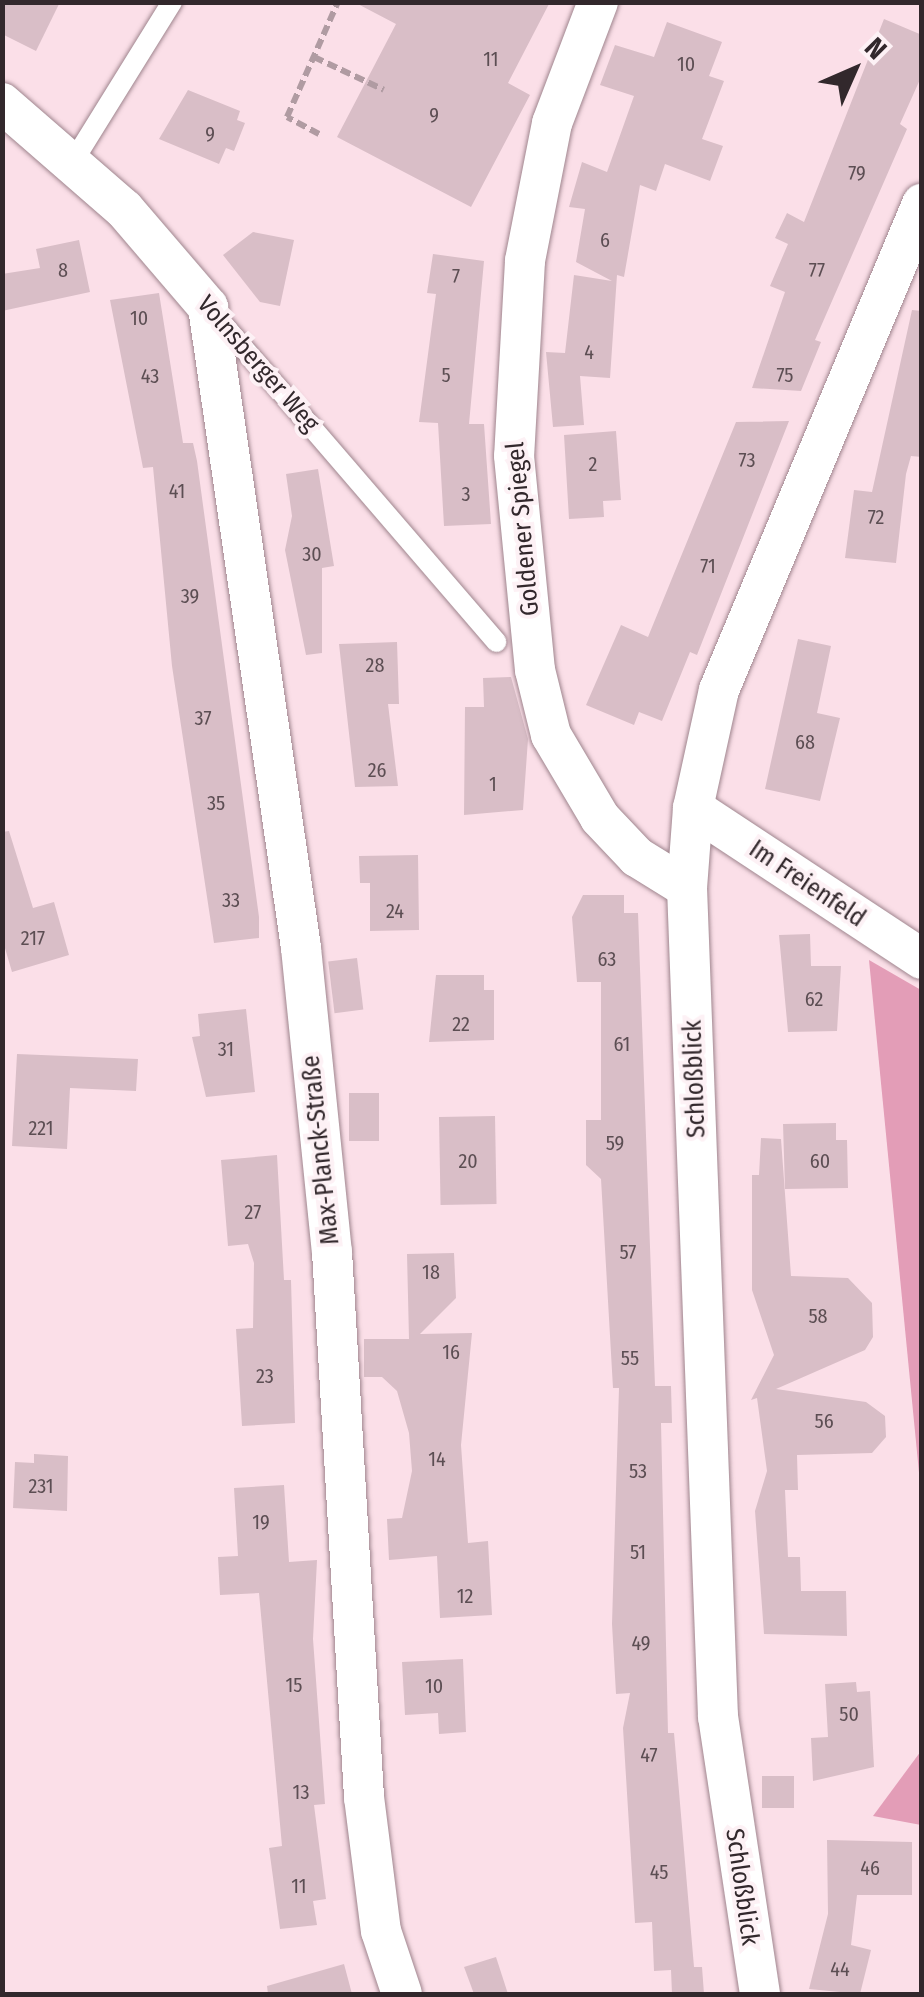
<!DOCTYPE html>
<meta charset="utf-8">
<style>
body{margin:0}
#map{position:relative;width:924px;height:1997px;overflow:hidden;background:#fbdfe8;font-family:"Fira Sans Condensed",sans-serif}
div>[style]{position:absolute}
.green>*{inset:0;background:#e39db7}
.building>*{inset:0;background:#d9bec7;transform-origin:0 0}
.path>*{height:6px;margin-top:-3px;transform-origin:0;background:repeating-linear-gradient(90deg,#b09ba2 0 10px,transparent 0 15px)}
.roads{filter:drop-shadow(0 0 2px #9f858e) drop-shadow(0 0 2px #9f858e)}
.lane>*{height:20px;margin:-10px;padding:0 10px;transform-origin:10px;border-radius:10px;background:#fff}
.street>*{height:40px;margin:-20px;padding:0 20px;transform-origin:20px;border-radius:20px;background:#fff}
span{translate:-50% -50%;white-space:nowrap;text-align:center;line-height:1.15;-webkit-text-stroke:8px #fdf1f5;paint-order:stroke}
.number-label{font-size:20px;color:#5c4e53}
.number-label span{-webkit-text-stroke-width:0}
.street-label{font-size:25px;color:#32282c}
.frame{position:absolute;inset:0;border:5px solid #32282c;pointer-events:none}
.north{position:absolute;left:804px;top:20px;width:100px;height:100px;-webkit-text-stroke:8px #fdf1f5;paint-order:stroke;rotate:45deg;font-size:28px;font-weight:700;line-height:40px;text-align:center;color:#32282c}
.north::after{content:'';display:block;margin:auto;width:35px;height:45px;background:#32282c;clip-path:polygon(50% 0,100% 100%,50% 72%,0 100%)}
</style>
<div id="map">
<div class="green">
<i style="clip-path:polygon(869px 960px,921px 990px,921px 1493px)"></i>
<i style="clip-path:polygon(921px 1751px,921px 1825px,873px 1816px)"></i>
</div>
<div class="building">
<i style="clip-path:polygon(2px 2px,60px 2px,36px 51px,2px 34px)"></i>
<i style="clip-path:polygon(354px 2px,550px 2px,508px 83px,530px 95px,471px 207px,337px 137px,396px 24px)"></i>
<i style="clip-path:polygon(884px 19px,922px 35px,922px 75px,900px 124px,907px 129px,815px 340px,821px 342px,801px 391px,752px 388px,785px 292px,770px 286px,788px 244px,775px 238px,787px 213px,804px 222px)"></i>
<i style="clip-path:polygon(667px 22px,722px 42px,709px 76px,724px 81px,702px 139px,723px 146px,710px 181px,665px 164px,656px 191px,640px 185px,624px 277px,617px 275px,610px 378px,580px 376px,584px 425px,553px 427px,546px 352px,565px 353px,574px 275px,612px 281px,576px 262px,585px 209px,569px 207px,582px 162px,607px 172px,634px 96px,600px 85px,615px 45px,654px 57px)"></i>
<i style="clip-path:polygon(188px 90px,240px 111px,237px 120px,245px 123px,234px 151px,226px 148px,219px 164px,159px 139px)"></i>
<i style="clip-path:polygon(253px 232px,294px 240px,280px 306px,260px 302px,223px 255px)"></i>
<i style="clip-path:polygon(79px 240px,90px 292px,2px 311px,2px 274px,40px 268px,36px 249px)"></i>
<i style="clip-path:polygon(433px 254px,484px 261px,469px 424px,484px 424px,491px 524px,444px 526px,438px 423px,419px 422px,436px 294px,427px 293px)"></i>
<i style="clip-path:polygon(159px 293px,183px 443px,193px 443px,197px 461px,259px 917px,259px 938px,214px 943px,172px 666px,153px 467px,143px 468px,110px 300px)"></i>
<i style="clip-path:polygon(912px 310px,922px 311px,922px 457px,911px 456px,906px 474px,896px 563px,845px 558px,854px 490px,872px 492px)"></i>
<i style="clip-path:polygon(789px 421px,697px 655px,690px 652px,662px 721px,639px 712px,634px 725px,586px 705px,621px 625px,648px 637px,736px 422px)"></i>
<i style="clip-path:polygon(616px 431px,621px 500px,603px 501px,604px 517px,569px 519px,564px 435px)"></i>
<i style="clip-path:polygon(318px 469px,334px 566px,322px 568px,322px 653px,306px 655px,285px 550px,292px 516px,286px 474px)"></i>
<i style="clip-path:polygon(798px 639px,831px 646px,817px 713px,840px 718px,820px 801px,765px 789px)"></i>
<i style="clip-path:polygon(397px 642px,399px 704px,388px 704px,398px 786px,355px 787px,339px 644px)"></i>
<i style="clip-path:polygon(511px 677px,528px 739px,523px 810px,464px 815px,465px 707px,484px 707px,483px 678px)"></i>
<i style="clip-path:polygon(9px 831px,33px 908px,54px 902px,69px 955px,12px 972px,2px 938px,2px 832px)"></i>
<i style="clip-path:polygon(418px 855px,419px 930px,370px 931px,370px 883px,360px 883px,359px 856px)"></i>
<i style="clip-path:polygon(583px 895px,624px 895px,624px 913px,638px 913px,655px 1386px,671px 1386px,672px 1423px,661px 1423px,668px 1733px,674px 1733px,694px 1967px,702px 1967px,704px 1994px,672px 1994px,671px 1970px,654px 1971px,652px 1922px,635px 1923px,623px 1728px,630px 1693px,616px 1694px,612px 1624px,619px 1388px,613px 1388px,601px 1179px,586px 1165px,586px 1120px,601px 1120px,601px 982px,577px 982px,572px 917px)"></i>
<i style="clip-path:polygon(810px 934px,811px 966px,841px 966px,837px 1031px,788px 1032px,779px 935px)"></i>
<i style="left:357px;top:958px;width:52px;height:29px;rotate:83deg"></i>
<i style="clip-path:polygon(436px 975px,484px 975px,484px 990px,494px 990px,494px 1040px,429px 1042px)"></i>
<i style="clip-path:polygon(246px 1009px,255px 1092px,206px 1097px,192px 1037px,200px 1036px,198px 1014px)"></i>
<i style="clip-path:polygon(17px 1054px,138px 1059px,136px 1091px,70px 1088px,67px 1149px,12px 1146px)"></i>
<i style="left:349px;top:1093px;width:30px;height:48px"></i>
<i style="left:495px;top:1116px;width:88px;height:56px;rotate:89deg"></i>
<i style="clip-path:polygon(836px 1123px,836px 1140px,847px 1140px,848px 1188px,785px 1189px,783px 1124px)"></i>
<i style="clip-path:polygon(761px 1138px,781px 1139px,791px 1276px,848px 1278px,872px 1303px,873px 1337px,865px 1350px,776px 1389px,866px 1402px,885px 1416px,886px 1437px,872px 1453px,797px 1455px,798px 1490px,785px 1490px,788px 1557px,800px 1557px,801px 1591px,846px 1591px,847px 1636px,764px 1634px,755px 1511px,767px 1471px,757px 1398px,751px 1400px,774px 1355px,752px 1290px,752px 1175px,759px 1175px)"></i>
<i style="clip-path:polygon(277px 1155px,284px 1280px,291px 1280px,295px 1423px,242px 1426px,236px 1329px,253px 1328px,254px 1263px,248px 1244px,228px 1246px,221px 1160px)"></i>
<i style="clip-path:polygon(454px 1253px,456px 1298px,420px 1334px,472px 1333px,461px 1445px,468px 1543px,488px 1541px,492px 1615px,440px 1618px,437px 1556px,389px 1560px,387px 1519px,402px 1518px,412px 1471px,409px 1433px,397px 1391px,382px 1377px,364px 1377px,364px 1339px,409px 1339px,407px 1254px)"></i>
<i style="clip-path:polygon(34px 1454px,68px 1456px,67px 1511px,13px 1508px,15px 1462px,34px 1463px)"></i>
<i style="clip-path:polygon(284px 1485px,289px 1562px,317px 1560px,313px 1639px,325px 1804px,314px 1805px,326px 1899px,313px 1901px,317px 1925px,280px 1929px,269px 1848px,282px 1846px,259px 1593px,220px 1595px,218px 1557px,238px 1556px,234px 1488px)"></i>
<i style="clip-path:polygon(463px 1659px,466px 1732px,439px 1734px,438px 1713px,405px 1715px,402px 1662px)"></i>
<i style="clip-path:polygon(856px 1682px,857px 1692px,870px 1691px,874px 1767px,813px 1781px,811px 1738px,828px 1737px,825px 1684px)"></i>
<i style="left:762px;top:1776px;width:32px;height:32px"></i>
<i style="clip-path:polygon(827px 1840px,912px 1842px,912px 1895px,857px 1895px,851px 1945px,871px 1950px,860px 1994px,809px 1989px,828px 1914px)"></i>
<i style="clip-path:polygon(496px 1957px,508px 1994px,474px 1994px,464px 1967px)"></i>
<i style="clip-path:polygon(344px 1964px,352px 1994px,268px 1994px,267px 1986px)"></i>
</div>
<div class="path">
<i style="left:314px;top:57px;width:77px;rotate:25.2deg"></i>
<i style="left:319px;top:134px;width:36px;rotate:-152deg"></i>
<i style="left:287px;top:117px;width:126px;rotate:-66.1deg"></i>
</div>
<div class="roads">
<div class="lane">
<i style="left:74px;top:160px;width:186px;rotate:-58.2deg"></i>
<i style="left:216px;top:316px;width:430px;rotate:49.3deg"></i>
</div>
<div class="street">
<i style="left:598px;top:2px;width:129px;rotate:110.8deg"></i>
<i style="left:552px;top:123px;width:141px;rotate:101.1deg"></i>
<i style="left:525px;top:261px;width:195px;rotate:93.2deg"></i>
<i style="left:514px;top:456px;width:215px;rotate:84.4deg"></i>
<i style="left:535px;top:670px;width:67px;rotate:76.2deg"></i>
<i style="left:551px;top:735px;width:96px;rotate:59.4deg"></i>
<i style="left:600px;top:818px;width:54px;rotate:46.5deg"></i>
<i style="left:637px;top:857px;width:59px;rotate:31.8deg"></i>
<i style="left:2px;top:103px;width:162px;rotate:41deg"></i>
<i style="left:124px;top:209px;width:129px;rotate:49.4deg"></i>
<i style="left:208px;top:307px;width:648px;rotate:81.74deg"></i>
<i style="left:301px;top:948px;width:306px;rotate:84.2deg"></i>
<i style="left:332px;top:1252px;width:546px;rotate:86.64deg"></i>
<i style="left:364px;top:1797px;width:135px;rotate:82.8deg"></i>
<i style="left:381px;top:1931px;width:66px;rotate:71.6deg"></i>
<i style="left:693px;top:808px;width:274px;rotate:33.4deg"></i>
<i style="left:760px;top:1994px;width:280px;rotate:-98.6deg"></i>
<i style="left:718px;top:1717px;width:830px;rotate:-92.14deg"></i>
<i style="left:687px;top:888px;width:80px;rotate:-85.7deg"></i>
<i style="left:693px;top:808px;width:121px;rotate:-77.6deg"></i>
<i style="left:719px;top:690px;width:527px;rotate:-67.33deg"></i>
</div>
</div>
<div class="number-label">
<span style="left:491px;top:59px">11</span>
<span style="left:686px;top:64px">10</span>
<span style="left:434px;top:115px">9</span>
<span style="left:210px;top:134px">9</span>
<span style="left:857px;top:173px">79</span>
<span style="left:605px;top:240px">6</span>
<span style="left:63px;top:270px">8</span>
<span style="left:817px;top:270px">77</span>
<span style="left:456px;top:276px">7</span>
<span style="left:139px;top:318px">10</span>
<span style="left:589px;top:352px">4</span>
<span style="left:446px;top:375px">5</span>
<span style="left:785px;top:375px">75</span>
<span style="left:150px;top:376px">43</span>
<span style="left:747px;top:460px">73</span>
<span style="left:593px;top:464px">2</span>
<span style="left:177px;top:491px">41</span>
<span style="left:466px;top:494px">3</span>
<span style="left:876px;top:517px">72</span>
<span style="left:312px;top:554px">30</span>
<span style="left:708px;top:566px">71</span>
<span style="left:190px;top:596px">39</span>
<span style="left:375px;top:665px">28</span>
<span style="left:203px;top:718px">37</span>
<span style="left:805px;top:742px">68</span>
<span style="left:377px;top:770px">26</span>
<span style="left:493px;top:784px">1</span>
<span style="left:216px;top:803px">35</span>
<span style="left:231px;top:900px">33</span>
<span style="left:395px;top:911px">24</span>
<span style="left:33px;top:938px">217</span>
<span style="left:607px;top:959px">63</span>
<span style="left:814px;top:999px">62</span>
<span style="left:461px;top:1024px">22</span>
<span style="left:622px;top:1044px">61</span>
<span style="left:226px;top:1049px">31</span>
<span style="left:41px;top:1128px">221</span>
<span style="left:615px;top:1143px">59</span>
<span style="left:468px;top:1161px">20</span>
<span style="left:820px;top:1161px">60</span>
<span style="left:253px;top:1212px">27</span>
<span style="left:628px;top:1252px">57</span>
<span style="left:431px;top:1272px">18</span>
<span style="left:818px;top:1316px">58</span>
<span style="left:451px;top:1352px">16</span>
<span style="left:630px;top:1358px">55</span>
<span style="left:265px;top:1376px">23</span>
<span style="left:824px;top:1421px">56</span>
<span style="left:437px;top:1459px">14</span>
<span style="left:638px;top:1471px">53</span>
<span style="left:41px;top:1486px">231</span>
<span style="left:261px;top:1522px">19</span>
<span style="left:638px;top:1552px">51</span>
<span style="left:465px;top:1596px">12</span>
<span style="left:641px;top:1643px">49</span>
<span style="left:294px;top:1685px">15</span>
<span style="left:434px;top:1686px">10</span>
<span style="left:849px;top:1714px">50</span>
<span style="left:649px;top:1755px">47</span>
<span style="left:301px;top:1792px">13</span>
<span style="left:870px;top:1868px">46</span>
<span style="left:659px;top:1872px">45</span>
<span style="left:299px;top:1886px">11</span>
<span style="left:840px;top:1969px">44</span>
</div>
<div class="street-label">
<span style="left:258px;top:364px;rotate:49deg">Volnsberger Weg</span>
<span style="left:523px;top:529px;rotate:-95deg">Goldener Spiegel</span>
<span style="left:807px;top:884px;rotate:34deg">Im Freienfeld</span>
<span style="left:695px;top:1079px;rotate:-92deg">Schloßblick</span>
<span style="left:321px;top:1150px;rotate:-96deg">Max-Planck-Straße</span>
<span style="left:742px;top:1887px;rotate:82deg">Schloßblick</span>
</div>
<div class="frame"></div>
<div class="north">N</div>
</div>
